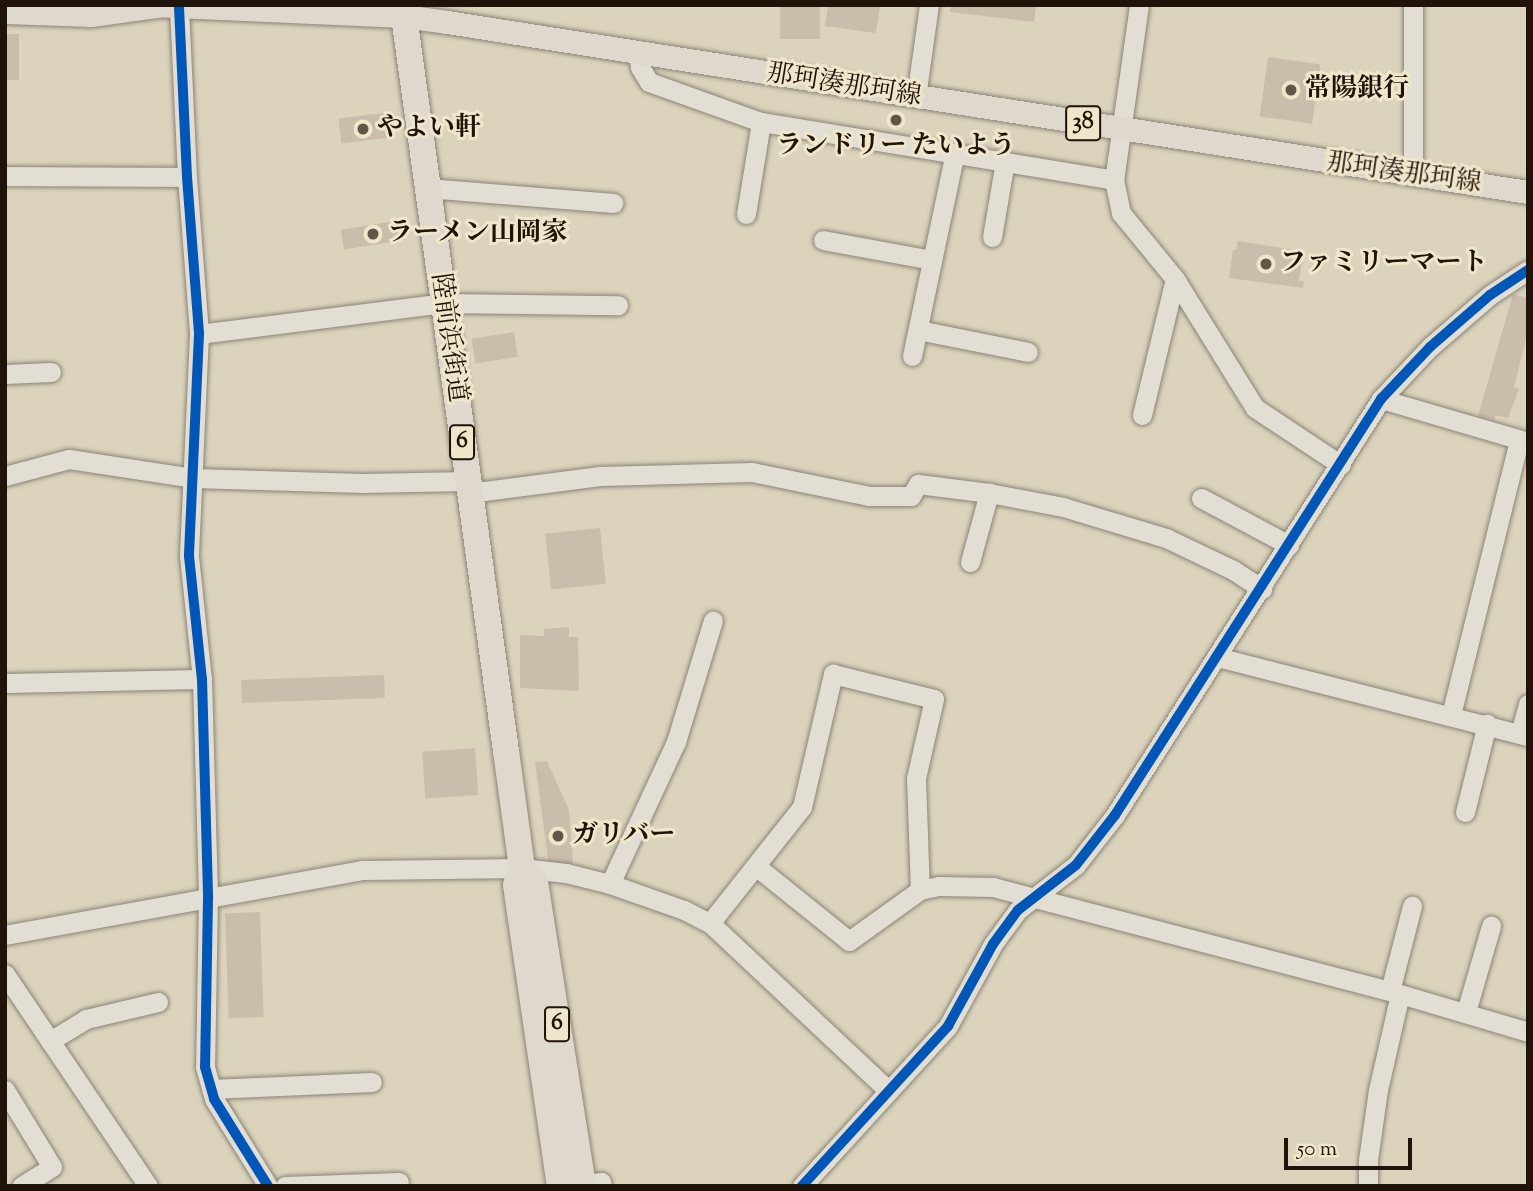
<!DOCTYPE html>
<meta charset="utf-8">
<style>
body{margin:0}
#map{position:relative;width:1533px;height:1191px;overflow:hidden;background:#dbd3bc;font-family:"Sorts Mill Goudy","Noto Serif JP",serif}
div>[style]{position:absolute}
.building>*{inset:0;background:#cbbdac;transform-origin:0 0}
.roads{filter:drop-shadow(0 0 2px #8a8476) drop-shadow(0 0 2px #8a8476)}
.minor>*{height:19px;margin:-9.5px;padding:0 9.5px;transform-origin:9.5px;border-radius:9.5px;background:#e3ded3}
.major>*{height:23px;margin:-11.5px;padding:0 11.5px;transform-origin:11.5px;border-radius:11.5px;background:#ded9cc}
.highway>*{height:26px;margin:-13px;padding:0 13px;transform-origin:13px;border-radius:13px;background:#ded9cc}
.cycleway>*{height:10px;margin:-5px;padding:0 5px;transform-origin:5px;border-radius:5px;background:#0057b8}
.dots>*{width:19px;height:19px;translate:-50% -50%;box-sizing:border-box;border:4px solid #f0e6cb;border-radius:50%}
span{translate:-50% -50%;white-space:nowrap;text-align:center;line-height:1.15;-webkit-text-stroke:6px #f0e6cb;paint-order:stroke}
.shield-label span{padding:2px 5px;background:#f0e6cb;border:2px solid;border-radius:5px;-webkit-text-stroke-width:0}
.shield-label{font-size:24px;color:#20130a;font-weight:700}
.street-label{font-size:26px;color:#20130a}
.poi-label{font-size:26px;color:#20130a;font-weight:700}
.left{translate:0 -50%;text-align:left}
.frame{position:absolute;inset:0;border:7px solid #20130a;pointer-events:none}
.scale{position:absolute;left:1284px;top:1138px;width:128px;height:32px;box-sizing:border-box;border:4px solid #20130a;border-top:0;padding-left:9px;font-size:21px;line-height:24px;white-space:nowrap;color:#20130a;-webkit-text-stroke:5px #f0e6cb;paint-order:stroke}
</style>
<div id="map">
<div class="building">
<i style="left:780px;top:5px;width:40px;height:34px"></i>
<i style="clip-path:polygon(828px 5px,880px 5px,876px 33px,825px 26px)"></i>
<i style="clip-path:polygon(951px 5px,1036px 5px,1034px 22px,950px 12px)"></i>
<i style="left:5px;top:34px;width:14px;height:46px"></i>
<i style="left:1268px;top:57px;width:53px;height:60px;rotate:8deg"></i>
<i style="left:384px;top:113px;width:25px;height:46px;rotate:83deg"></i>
<i style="left:402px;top:220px;width:20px;height:62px;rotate:81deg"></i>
<i style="clip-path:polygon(1238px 241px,1303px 251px,1299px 281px,1304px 281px,1303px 288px,1229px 278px,1233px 250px,1236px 250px)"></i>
<i style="clip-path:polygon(1513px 294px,1528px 298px,1528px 331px,1514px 387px,1519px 389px,1508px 418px,1495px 415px,1495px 420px,1478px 416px)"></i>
<i style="left:514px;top:332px;width:25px;height:43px;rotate:81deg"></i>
<i style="left:600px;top:528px;width:56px;height:55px;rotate:84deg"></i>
<i style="clip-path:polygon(569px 627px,569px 637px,578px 637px,579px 691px,520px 688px,520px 635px,544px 636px,544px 629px)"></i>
<i style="left:384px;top:675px;width:23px;height:143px;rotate:88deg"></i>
<i style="left:475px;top:748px;width:47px;height:53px;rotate:86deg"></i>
<i style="clip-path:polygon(547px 761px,569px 810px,573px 863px,549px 867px,535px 762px)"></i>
<i style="left:260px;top:912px;width:105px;height:35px;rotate:88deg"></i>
</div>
<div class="roads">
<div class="minor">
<i style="left:1139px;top:5px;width:177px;rotate:98.1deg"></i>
<i style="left:1114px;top:180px;width:34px;rotate:78deg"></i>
<i style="left:1121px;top:213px;width:85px;rotate:50.7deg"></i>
<i style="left:1175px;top:279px;width:152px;rotate:58.2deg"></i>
<i style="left:1255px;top:408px;width:103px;rotate:33.5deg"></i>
<i style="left:1413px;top:5px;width:169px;rotate:90deg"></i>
<i style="left:179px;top:7px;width:170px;rotate:87.3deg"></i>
<i style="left:187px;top:177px;width:157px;rotate:85.6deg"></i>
<i style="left:199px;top:334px;width:222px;rotate:92.6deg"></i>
<i style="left:189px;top:556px;width:124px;rotate:84deg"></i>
<i style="left:202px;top:679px;width:220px;rotate:88.4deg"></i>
<i style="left:208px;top:899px;width:168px;rotate:91deg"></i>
<i style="left:205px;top:1067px;width:33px;rotate:74deg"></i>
<i style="left:214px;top:1099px;width:102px;rotate:58.2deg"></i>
<i style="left:638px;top:53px;width:14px;rotate:82deg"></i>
<i style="left:640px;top:67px;width:17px;rotate:59deg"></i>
<i style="left:649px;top:82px;width:119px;rotate:19.7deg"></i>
<i style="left:761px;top:122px;width:358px;rotate:9.3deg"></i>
<i style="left:916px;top:97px;width:93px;rotate:-82deg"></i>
<i style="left:5px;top:176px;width:182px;rotate:0.3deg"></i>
<i style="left:427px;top:188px;width:187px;rotate:4.6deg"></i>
<i style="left:746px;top:214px;width:93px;rotate:-80.7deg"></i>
<i style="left:992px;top:237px;width:77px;rotate:-80.3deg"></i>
<i style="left:823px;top:240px;width:111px;rotate:10.4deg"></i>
<i style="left:918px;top:330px;width:112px;rotate:11.3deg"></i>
<i style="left:199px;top:334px;width:246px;rotate:-7.2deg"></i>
<i style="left:443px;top:303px;width:175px;rotate:0.7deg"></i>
<i style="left:912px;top:356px;width:208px;rotate:-78.1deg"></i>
<i style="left:5px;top:374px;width:46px;rotate:-2.5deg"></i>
<i style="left:1381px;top:399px;width:153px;rotate:16.3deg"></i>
<i style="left:1142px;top:415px;width:140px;rotate:-76.4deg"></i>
<i style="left:5px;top:476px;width:66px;rotate:-14.9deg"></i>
<i style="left:69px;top:459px;width:125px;rotate:8.7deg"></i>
<i style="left:193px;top:478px;width:169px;rotate:1.7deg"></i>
<i style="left:362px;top:483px;width:106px;rotate:-1.1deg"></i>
<i style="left:469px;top:493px;width:132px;rotate:-7.4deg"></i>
<i style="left:600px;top:476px;width:152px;rotate:-1.5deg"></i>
<i style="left:752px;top:472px;width:119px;rotate:11.6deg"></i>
<i style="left:869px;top:496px;width:42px"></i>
<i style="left:911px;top:496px;width:14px;rotate:-60deg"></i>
<i style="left:918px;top:484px;width:72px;rotate:7.2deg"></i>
<i style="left:989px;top:493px;width:75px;rotate:10.7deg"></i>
<i style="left:1063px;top:507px;width:108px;rotate:16.8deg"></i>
<i style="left:1166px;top:538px;width:74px;rotate:25.5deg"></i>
<i style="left:1233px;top:570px;width:35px;rotate:33deg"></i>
<i style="left:1201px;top:498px;width:100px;rotate:28.1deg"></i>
<i style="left:970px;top:562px;width:72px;rotate:-74.6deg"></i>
<i style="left:1217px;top:657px;width:321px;rotate:14.3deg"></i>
<i style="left:5px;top:683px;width:197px;rotate:-1.2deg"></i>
<i style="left:1451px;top:715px;width:283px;rotate:-76.1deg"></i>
<i style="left:1520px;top:734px;width:31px;rotate:-75deg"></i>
<i style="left:1465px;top:812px;width:91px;rotate:-76deg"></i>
<i style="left:757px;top:867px;width:118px;rotate:38.8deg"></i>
<i style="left:849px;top:941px;width:87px;rotate:-35.7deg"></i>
<i style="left:920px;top:890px;width:19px;rotate:-12deg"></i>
<i style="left:939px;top:886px;width:54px;rotate:1.1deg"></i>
<i style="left:993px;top:887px;width:410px;rotate:14.7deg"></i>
<i style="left:1390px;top:991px;width:144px;rotate:16.5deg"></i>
<i style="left:610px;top:884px;width:157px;rotate:-65.1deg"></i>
<i style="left:676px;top:742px;width:127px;rotate:-73.1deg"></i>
<i style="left:710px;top:923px;width:148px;rotate:-51.6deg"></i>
<i style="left:802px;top:807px;width:137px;rotate:-76.9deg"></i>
<i style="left:833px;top:674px;width:104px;rotate:13.9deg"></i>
<i style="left:934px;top:699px;width:81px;rotate:102.8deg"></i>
<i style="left:916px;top:778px;width:112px;rotate:88deg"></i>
<i style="left:5px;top:935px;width:364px;rotate:-10.3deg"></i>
<i style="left:363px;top:870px;width:159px;rotate:-0.7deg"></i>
<i style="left:522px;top:868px;width:44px;rotate:6.5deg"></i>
<i style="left:566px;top:873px;width:45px;rotate:14deg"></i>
<i style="left:610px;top:884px;width:78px;rotate:19.4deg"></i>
<i style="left:684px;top:910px;width:29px;rotate:27deg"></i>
<i style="left:710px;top:923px;width:245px;rotate:43.2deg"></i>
<i style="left:5px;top:974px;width:256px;rotate:56deg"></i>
<i style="left:1390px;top:991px;width:88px;rotate:-75.5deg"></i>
<i style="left:1466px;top:1012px;width:90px;rotate:-73.8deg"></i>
<i style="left:50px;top:1041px;width:42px;rotate:-31.4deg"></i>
<i style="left:86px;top:1019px;width:74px;rotate:-13.3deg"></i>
<i style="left:211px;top:1089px;width:161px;rotate:-2.5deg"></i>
<i style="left:5px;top:1090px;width:90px;rotate:58.6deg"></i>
<i style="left:52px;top:1167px;width:36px;rotate:148deg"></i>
<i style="left:583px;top:1184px;width:18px;rotate:-6deg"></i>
<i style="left:601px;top:1182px;width:4px;rotate:76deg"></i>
<i style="left:285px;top:1186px;width:114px;rotate:-2deg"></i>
<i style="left:802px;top:1186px;width:217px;rotate:-47.6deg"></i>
<i style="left:948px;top:1026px;width:94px;rotate:-61.2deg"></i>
<i style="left:993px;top:944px;width:42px;rotate:-53.7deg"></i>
<i style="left:1018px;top:910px;width:73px;rotate:-37.8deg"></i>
<i style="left:1076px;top:865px;width:63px;rotate:-52deg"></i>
<i style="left:1115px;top:815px;width:494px;rotate:-57.4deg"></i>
<i style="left:1381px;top:399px;width:71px;rotate:-46.7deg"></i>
<i style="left:1430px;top:347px;width:79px;rotate:-40.9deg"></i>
<i style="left:1490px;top:295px;width:45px;rotate:-33.3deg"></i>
<i style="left:1368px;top:1186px;width:26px;rotate:-90deg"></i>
<i style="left:1368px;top:1160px;width:71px;rotate:-81.9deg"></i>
<i style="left:1378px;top:1090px;width:98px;rotate:-77.1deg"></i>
</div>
<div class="major">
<i style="left:153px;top:5px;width:251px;rotate:2.5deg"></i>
<i style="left:404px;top:16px;width:43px;rotate:7.9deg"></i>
<i style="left:447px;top:22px;width:1094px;rotate:8.94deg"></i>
<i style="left:5px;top:12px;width:86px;rotate:2deg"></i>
<i style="left:91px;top:15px;width:67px;rotate:-7.8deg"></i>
</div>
<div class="highway">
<i style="left:399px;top:5px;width:12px;rotate:66deg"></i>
<i style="left:404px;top:16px;width:742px;rotate:82.1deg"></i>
<i style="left:506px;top:751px;width:118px;rotate:82.2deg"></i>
<i style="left:522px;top:868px;width:18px;rotate:109deg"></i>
<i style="left:516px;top:885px;width:304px;rotate:81.7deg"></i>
<i style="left:522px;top:868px;width:19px;rotate:47deg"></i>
<i style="left:535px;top:882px;width:308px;rotate:81deg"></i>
</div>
</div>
<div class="cycleway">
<i style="left:179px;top:7px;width:170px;rotate:87.3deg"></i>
<i style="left:187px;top:177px;width:157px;rotate:85.6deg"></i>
<i style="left:199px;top:334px;width:222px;rotate:92.6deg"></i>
<i style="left:189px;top:556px;width:124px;rotate:84deg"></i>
<i style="left:202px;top:679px;width:220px;rotate:88.4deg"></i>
<i style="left:208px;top:899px;width:168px;rotate:91deg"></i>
<i style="left:205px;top:1067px;width:33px;rotate:74deg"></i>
<i style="left:214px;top:1099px;width:102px;rotate:58.2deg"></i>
<i style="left:802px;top:1186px;width:217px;rotate:-47.6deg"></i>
<i style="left:948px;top:1026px;width:94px;rotate:-61.2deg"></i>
<i style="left:993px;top:944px;width:42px;rotate:-53.7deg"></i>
<i style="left:1018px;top:910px;width:73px;rotate:-37.8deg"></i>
<i style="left:1076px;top:865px;width:63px;rotate:-52deg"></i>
<i style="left:1115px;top:815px;width:494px;rotate:-57.4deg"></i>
<i style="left:1381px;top:399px;width:71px;rotate:-46.7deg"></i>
<i style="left:1430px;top:347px;width:79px;rotate:-40.9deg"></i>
<i style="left:1490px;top:295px;width:45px;rotate:-33.3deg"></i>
</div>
<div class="dots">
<i style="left:1291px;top:90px;background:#615648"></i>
<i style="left:896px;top:120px;background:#615648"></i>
<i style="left:363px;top:129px;background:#615648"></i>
<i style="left:373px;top:234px;background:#615648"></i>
<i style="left:1266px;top:264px;background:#615648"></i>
<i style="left:558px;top:836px;background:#615648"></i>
</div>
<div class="shield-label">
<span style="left:1083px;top:123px">38</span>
<span style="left:462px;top:442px">6</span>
<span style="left:557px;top:1024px">6</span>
</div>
<div class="street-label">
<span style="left:844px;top:86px;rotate:9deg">那珂湊那珂線</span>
<span style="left:1404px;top:174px;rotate:8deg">那珂湊那珂線</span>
<span style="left:448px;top:338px;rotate:82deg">陸前浜街道</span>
</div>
<div class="poi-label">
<span class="left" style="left:1305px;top:90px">常陽銀行</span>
<span class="left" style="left:377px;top:129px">やよい軒</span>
<span style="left:896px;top:147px">ランドリー たいよう</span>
<span class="left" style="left:387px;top:234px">ラーメン山岡家</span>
<span class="left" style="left:1280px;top:264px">ファミリーマート</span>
<span class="left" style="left:572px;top:836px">ガリバー</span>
</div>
<div class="frame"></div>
<div class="scale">50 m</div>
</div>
